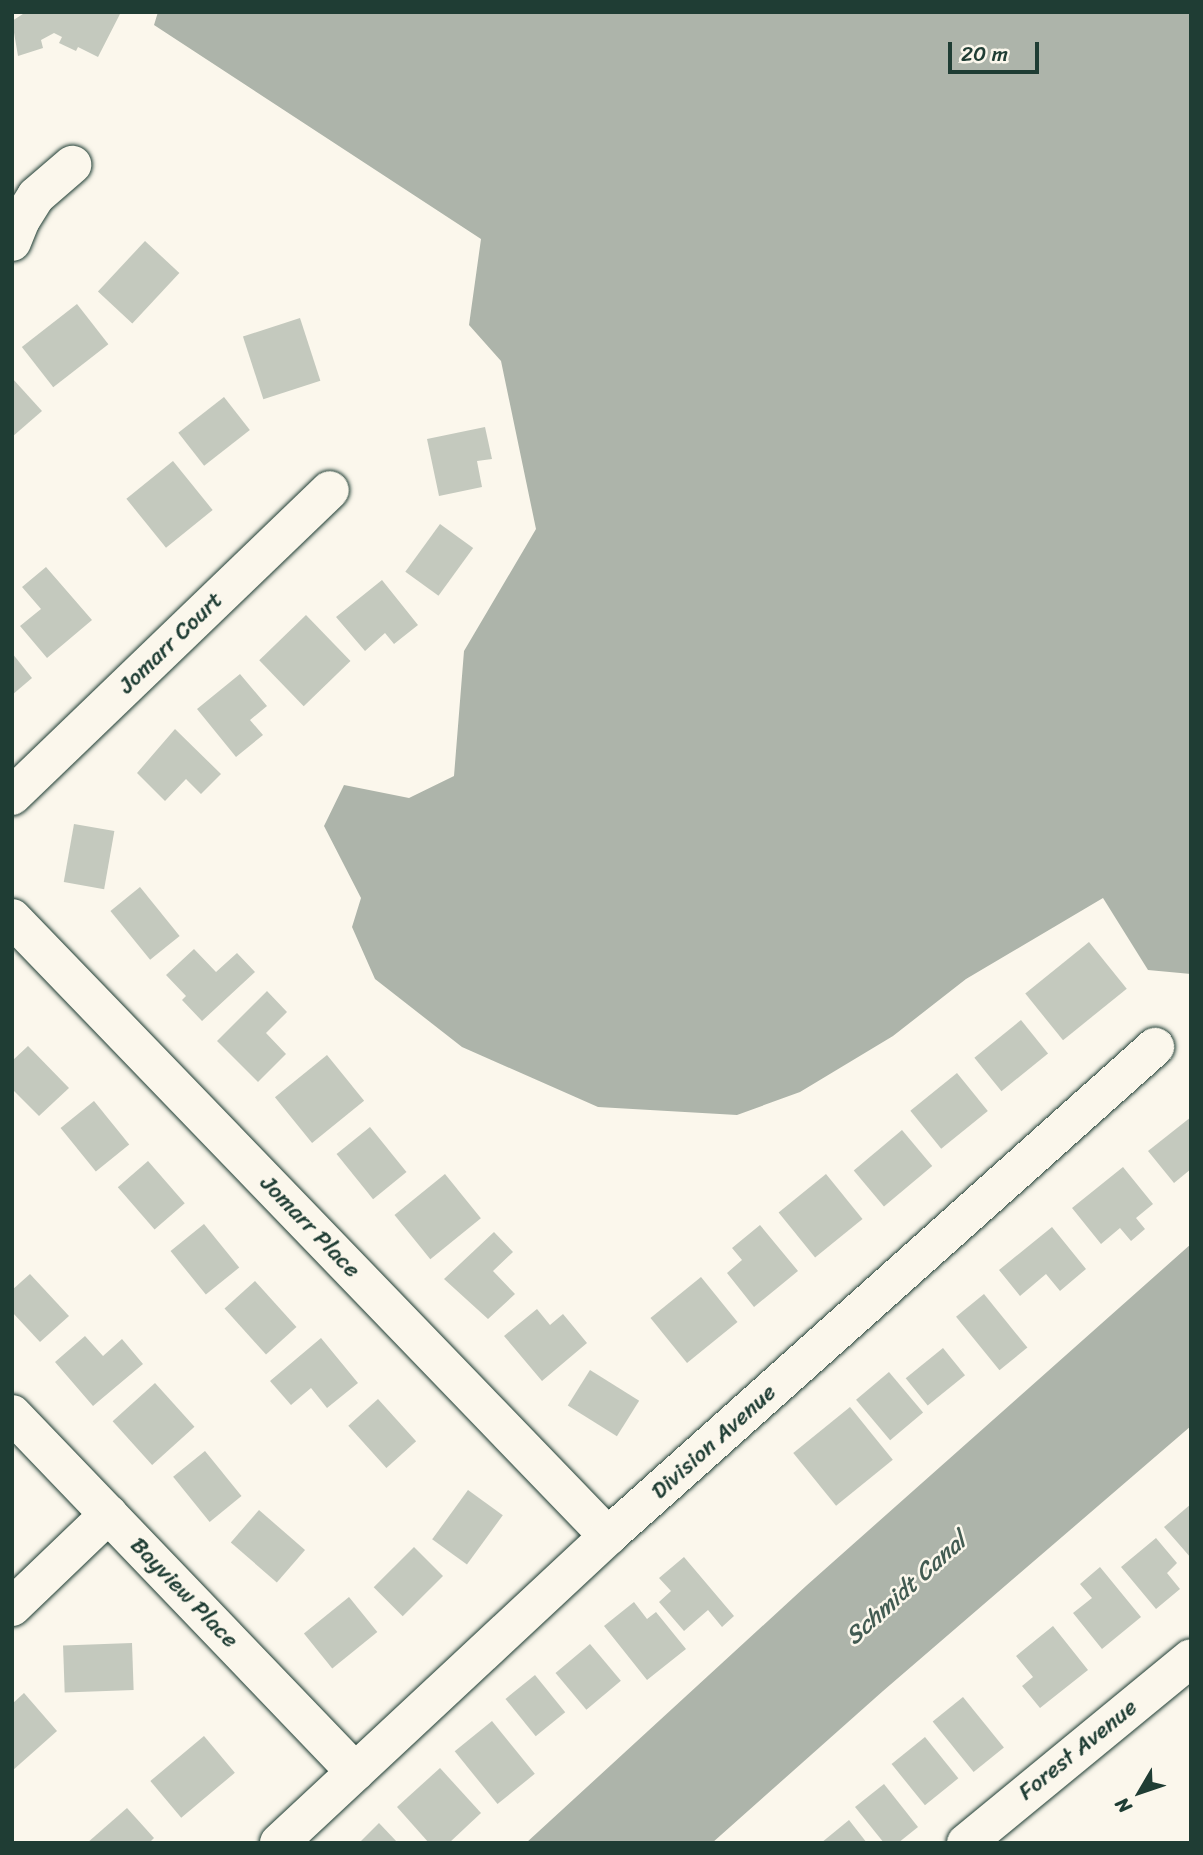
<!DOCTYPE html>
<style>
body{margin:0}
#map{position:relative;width:1203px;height:1855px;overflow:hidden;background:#fbf7ec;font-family:Sriracha,sans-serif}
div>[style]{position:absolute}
.water>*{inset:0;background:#adb4aa}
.building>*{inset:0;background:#c4c9be;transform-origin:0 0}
.roads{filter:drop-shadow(0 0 2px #1f3d34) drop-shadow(0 0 2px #1f3d34)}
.minor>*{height:38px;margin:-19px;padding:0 19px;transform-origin:19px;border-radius:19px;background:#fbf7ec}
span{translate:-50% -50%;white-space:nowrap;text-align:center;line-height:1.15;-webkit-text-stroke:5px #fbf7ec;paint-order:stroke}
.street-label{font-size:23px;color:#1f3d34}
.water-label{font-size:24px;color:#425b52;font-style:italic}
.frame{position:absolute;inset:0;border:14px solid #1f3d34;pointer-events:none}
.north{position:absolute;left:1105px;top:1757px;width:70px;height:70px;-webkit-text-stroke:5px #fbf7ec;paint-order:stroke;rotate:231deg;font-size:19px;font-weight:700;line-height:28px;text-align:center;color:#1f3d34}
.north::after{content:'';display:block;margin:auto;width:24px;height:32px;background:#1f3d34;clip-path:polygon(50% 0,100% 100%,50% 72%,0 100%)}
.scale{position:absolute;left:948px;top:42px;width:91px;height:32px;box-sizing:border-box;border:4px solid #1f3d34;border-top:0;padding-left:9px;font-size:21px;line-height:24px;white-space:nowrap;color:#1f3d34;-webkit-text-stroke:5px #fbf7ec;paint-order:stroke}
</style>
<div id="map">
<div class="water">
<i style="clip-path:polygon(158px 12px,1191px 12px,1191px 974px,1148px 970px,1103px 898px,966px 979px,893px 1036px,800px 1092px,737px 1115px,598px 1107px,462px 1047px,375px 979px,352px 927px,361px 898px,324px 826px,344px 785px,409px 798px,454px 776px,464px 651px,536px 529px,501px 361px,469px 325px,481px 239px,154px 25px)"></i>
<i style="clip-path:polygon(1191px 1244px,1191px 1426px,883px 1691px,712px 1843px,526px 1843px,806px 1586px)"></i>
</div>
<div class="building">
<i style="clip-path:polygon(26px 12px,121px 12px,98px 57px,78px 47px,76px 51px,59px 43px,62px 37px,54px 33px,41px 40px,43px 48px,18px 56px,12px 21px)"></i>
<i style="left:145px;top:241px;width:47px;height:69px;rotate:43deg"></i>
<i style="left:77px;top:304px;width:51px;height:70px;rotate:52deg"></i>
<i style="left:300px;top:318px;width:66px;height:60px;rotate:72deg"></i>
<i style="clip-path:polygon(12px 378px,42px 411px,12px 437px)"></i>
<i style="left:224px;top:397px;width:42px;height:58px;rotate:52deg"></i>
<i style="clip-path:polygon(485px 427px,492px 459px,477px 461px,482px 487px,439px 496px,427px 439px)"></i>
<i style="left:173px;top:461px;width:63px;height:60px;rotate:51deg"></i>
<i style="left:440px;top:524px;width:41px;height:59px;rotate:36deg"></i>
<i style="clip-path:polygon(46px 567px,92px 620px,47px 658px,20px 626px,41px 609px,22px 587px)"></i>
<i style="clip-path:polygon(382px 580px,418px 625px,394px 644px,385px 633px,365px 651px,336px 617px)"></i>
<i style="left:306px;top:615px;width:64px;height:65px;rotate:46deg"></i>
<i style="clip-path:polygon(12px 653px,32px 678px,12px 695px)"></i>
<i style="clip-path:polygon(240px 674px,267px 706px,250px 720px,263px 735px,236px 757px,197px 709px)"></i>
<i style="clip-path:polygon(175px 729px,221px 774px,201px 794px,186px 779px,165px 801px,137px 773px)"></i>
<i style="left:74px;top:824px;width:41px;height:59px;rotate:10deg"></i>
<i style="left:140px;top:887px;width:63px;height:38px;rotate:51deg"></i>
<i style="left:1089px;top:942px;width:60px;height:82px;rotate:51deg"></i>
<i style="clip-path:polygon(194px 949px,216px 972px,237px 953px,255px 972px,202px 1021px,182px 1000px,186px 996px,166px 975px)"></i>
<i style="clip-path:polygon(267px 991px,287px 1012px,266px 1033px,286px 1054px,258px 1082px,217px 1041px)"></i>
<i style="left:1021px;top:1020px;width:43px;height:60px;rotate:51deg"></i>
<i style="clip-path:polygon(28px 1046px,69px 1088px,39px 1116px,12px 1089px,12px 1061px)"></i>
<i style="left:327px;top:1055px;width:59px;height:67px;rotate:51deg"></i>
<i style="left:957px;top:1073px;width:49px;height:60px;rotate:51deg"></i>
<i style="left:94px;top:1101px;width:56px;height:43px;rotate:51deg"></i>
<i style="clip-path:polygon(1191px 1117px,1191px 1169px,1174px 1183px,1148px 1151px)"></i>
<i style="left:370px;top:1127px;width:58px;height:43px;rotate:51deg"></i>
<i style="left:902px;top:1130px;width:47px;height:63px;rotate:50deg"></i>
<i style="left:148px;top:1161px;width:56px;height:40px;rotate:49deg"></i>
<i style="clip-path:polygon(1123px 1167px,1153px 1204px,1136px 1218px,1145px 1229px,1131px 1241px,1120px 1228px,1101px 1244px,1072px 1208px)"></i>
<i style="left:445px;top:1174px;width:57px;height:65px;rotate:51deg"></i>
<i style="left:826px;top:1174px;width:58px;height:61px;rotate:51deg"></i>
<i style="left:204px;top:1224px;width:56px;height:43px;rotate:51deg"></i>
<i style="clip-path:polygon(760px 1225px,798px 1271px,754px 1307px,727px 1273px,742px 1260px,732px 1248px)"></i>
<i style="clip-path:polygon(1052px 1227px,1086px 1269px,1060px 1291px,1046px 1274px,1020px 1296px,999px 1270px)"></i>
<i style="clip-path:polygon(494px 1232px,513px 1252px,493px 1271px,515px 1294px,488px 1319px,444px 1279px)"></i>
<i style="clip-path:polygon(30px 1274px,69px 1316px,40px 1342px,12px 1312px,12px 1290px)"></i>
<i style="left:701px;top:1277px;width:58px;height:65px;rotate:51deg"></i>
<i style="left:255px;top:1281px;width:62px;height:41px;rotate:48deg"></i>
<i style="left:984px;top:1294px;width:69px;height:36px;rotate:51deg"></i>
<i style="clip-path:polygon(537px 1309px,550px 1325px,563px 1314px,587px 1343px,542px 1381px,504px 1336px)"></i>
<i style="clip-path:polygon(85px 1336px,103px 1356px,122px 1339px,143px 1364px,93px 1406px,55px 1362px)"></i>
<i style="clip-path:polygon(321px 1338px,358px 1383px,327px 1408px,311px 1388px,291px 1405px,270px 1381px)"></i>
<i style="left:943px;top:1348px;width:35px;height:48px;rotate:51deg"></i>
<i style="left:590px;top:1370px;width:58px;height:42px;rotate:32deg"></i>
<i style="left:889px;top:1372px;width:53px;height:43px;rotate:50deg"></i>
<i style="left:155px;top:1383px;width:59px;height:57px;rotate:48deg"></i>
<i style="left:378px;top:1399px;width:57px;height:40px;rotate:48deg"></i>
<i style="left:850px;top:1407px;width:68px;height:73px;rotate:51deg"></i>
<i style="left:205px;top:1451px;width:58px;height:41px;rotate:51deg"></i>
<i style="left:468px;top:1490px;width:43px;height:61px;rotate:36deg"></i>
<i style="clip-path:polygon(1191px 1504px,1191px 1558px,1164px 1527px)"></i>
<i style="left:259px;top:1510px;width:61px;height:43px;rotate:41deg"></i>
<i style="clip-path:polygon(1156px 1538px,1177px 1563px,1167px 1573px,1180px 1589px,1156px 1609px,1121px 1567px)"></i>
<i style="left:414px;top:1547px;width:41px;height:57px;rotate:45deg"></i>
<i style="clip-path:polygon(684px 1557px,734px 1616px,722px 1627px,708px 1610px,684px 1631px,659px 1602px,671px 1591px,659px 1578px)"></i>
<i style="clip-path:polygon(1100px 1567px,1141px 1617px,1102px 1649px,1073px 1613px,1092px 1598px,1080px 1584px)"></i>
<i style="left:349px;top:1597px;width:45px;height:58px;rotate:51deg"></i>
<i style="clip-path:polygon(634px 1602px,647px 1619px,656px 1612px,686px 1649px,647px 1680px,604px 1626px)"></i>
<i style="clip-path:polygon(1053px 1626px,1088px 1670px,1040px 1708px,1022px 1686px,1033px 1677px,1016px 1656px)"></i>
<i style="left:132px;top:1643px;width:47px;height:69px;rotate:88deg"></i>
<i style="left:590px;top:1644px;width:48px;height:45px;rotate:50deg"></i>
<i style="left:535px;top:1675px;width:48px;height:38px;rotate:51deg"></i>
<i style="clip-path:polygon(24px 1693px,57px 1731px,12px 1771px,12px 1704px)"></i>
<i style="left:963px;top:1697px;width:65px;height:39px;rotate:51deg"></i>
<i style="left:492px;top:1721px;width:68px;height:48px;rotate:51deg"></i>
<i style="left:204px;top:1736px;width:48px;height:70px;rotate:50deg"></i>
<i style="left:925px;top:1737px;width:53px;height:43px;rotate:51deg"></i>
<i style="clip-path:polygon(440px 1768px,481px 1813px,449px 1843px,429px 1843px,397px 1807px)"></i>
<i style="clip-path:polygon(884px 1784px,918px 1827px,898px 1843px,884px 1843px,855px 1807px)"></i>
<i style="clip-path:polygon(127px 1808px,154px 1838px,149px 1843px,87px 1843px)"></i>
<i style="clip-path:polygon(849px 1820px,867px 1843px,821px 1843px)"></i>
<i style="clip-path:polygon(379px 1823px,398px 1843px,359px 1843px)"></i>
</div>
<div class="roads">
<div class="minor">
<i style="left:12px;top:242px;width:24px;rotate:-68deg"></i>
<i style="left:21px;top:220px;width:28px;rotate:-58deg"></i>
<i style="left:36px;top:196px;width:48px;rotate:-40.7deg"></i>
<i style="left:12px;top:796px;width:441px;rotate:-43.9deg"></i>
<i style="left:12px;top:918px;width:859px;rotate:46.04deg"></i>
<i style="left:12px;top:1414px;width:496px;rotate:46.2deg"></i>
<i style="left:12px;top:1607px;width:134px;rotate:-43.8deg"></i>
<i style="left:279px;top:1843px;width:450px;rotate:-43deg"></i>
<i style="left:608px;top:1536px;width:734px;rotate:-41.8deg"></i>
<i style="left:966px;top:1843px;width:291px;rotate:-39.4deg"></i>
</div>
</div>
<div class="street-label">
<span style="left:171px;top:643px;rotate:-44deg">Jomarr Court</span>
<span style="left:310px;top:1227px;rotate:46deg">Jomarr Place</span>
<span style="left:714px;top:1442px;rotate:-42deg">Division Avenue</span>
<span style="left:184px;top:1593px;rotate:46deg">Bayview Place</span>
<span style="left:1078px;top:1750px;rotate:-39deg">Forest Avenue</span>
</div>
<div class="water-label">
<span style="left:906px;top:1589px;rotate:-42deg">Schmidt Canal</span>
</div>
<div class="frame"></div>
<div class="north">N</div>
<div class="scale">20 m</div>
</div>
